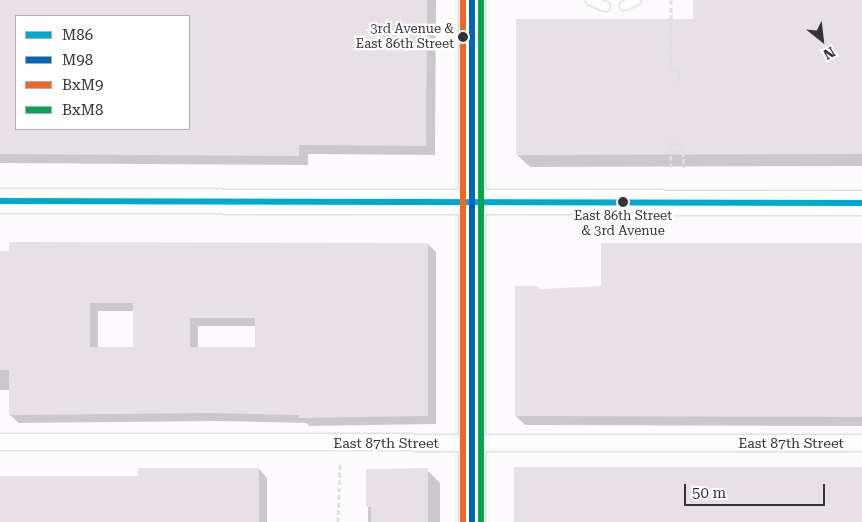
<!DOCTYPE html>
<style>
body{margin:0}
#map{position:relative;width:862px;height:522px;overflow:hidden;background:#fdfbfd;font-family:"Roboto Serif",serif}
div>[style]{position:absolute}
.shadow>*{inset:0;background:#0003}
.building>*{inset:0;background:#e7e1e7;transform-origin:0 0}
.path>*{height:3px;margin-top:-1.5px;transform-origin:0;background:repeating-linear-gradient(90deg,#e0dfe0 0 5px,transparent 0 7.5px)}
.roads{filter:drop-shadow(0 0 1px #d0ced0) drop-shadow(0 0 1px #d0ced0)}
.service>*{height:9px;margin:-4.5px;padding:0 4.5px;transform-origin:4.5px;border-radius:4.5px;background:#fffeff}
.minor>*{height:16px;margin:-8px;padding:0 8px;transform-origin:8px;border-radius:8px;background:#fffeff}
.secondary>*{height:24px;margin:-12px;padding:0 12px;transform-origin:12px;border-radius:12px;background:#fffeff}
.primary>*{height:26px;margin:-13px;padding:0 13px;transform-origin:13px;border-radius:13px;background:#fffeff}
.bus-1>*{height:6px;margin:-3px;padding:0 3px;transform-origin:3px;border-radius:3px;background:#00a9ce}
.bus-2>*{height:6px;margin:-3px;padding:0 3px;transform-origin:3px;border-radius:3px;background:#0065bd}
.bus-3>*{height:6px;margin:-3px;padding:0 3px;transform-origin:3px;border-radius:3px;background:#f26522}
.bus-4>*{height:6px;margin:-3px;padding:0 3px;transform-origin:3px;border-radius:3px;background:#00a651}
.dots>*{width:14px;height:14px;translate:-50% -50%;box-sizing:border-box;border:2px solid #fff;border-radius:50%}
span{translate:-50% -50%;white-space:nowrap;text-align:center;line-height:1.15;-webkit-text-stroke:4.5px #fff;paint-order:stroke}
.bus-label{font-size:13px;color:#353335}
.right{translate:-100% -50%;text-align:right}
.street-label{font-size:14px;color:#353335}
.legend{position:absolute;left:15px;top:15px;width:175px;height:115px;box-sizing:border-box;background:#fff;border:1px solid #aeadae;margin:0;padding:6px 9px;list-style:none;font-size:15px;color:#353335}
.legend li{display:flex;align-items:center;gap:10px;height:25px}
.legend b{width:25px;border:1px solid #aeadae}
.north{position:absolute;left:797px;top:15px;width:50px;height:50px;-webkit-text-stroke:4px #fff;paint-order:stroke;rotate:151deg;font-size:14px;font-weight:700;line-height:20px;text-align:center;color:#353335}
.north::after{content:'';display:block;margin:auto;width:18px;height:22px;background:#353335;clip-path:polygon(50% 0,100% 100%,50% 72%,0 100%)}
.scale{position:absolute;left:684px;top:484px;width:141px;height:22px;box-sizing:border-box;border:2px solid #353335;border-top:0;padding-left:6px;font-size:15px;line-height:18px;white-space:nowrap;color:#353335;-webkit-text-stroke:4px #fff;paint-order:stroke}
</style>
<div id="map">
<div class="shadow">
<i style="clip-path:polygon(evenodd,0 0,436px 0,435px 155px,308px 154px,308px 165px,0 163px,0 0,16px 16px,189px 16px,189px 129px,16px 129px,16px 16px)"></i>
<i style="clip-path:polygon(694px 0,862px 0,862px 166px,530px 167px,517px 155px,694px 20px)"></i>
<i style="clip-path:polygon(evenodd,428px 244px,436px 252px,436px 424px,309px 426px,307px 423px,219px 421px,19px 423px,10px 415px,10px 390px,0 390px,0 252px,428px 244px,98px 311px,134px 311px,134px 348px,98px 348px,98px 311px,428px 244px,198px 326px,256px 326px,256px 348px,198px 348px,198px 326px)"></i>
<i style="clip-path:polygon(862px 245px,862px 426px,525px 425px,516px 416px,539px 290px,602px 287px)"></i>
<i style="clip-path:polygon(259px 469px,267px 478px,267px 522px,0 522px,0 477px,139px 477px)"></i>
<i style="clip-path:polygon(368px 470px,427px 470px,440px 483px,440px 522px,368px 522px)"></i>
</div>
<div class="building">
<i style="clip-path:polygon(evenodd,0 0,427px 0,426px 146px,299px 145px,299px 156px,0 154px,0 0,16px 16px,189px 16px,189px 129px,16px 129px,16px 16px)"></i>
<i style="clip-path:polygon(693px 0,862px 0,862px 154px,516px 155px,516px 19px,693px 19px)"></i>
<i style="clip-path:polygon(evenodd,9px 242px,428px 243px,428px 416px,299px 418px,299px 415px,210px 413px,9px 415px,9px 370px,0 370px,0 251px,9px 251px,9px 242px,90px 303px,133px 303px,133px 347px,90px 347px,90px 303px,9px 242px,190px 318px,255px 318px,255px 347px,190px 347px,190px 318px)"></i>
<i style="clip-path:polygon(601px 243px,862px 243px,862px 417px,515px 416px,515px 286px,537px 286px,540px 289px,601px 286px)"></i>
<i style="left:514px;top:467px;width:348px;height:55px"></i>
<i style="clip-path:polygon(138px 468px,259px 468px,259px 522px,0 522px,0 476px,138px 476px)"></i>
<i style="clip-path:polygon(428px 468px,428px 522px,371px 522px,371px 507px,366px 507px,366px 469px)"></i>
</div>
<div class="path">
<i style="left:671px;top:0;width:70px;rotate:90deg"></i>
<i style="left:671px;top:70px;width:8px"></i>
<i style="left:679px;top:70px;width:14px;rotate:90deg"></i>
<i style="left:670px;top:141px;width:26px;rotate:88deg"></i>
<i style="left:675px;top:141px;width:11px;rotate:90deg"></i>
<i style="left:675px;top:152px;width:5px"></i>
<i style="left:680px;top:152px;width:8px;rotate:-97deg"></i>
<i style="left:679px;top:144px;width:4px"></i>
<i style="left:683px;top:144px;width:23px;rotate:88deg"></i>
<i style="left:338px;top:522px;width:57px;rotate:-88deg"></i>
</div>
<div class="roads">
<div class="service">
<i style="left:590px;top:0;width:16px;rotate:22deg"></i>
<i style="left:624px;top:5px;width:13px;rotate:-23deg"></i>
</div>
<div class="minor">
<i style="left:0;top:442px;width:862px;rotate:0.07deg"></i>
</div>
<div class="secondary">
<i style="left:0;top:201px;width:862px;rotate:0.13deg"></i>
</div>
<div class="primary">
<i style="left:472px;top:0;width:522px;rotate:90deg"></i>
</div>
</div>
<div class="bus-1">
<i style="left:0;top:201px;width:862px;rotate:0.13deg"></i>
</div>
<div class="bus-2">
<i style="left:472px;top:0;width:522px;rotate:90deg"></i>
</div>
<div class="bus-3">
<i style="left:463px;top:0;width:522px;rotate:90deg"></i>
</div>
<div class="bus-4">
<i style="left:481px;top:0;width:522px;rotate:90deg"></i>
</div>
<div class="dots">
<i style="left:463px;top:37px;background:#353335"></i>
<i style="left:623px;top:202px;background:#353335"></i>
</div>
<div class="bus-label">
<span class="right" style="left:454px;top:37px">3rd Avenue &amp;<br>East 86th Street</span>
<span style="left:623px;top:224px">East 86th Street<br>&amp; 3rd Avenue</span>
</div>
<div class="street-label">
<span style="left:386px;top:443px">East 87th Street</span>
<span style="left:791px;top:443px">East 87th Street</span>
</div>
<ul class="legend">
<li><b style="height:6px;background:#00a9ce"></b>M86</li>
<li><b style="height:6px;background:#0065bd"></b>M98</li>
<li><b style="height:6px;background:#f26522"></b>BxM9</li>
<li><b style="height:6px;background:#00a651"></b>BxM8</li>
</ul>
<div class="north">N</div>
<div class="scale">50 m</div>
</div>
